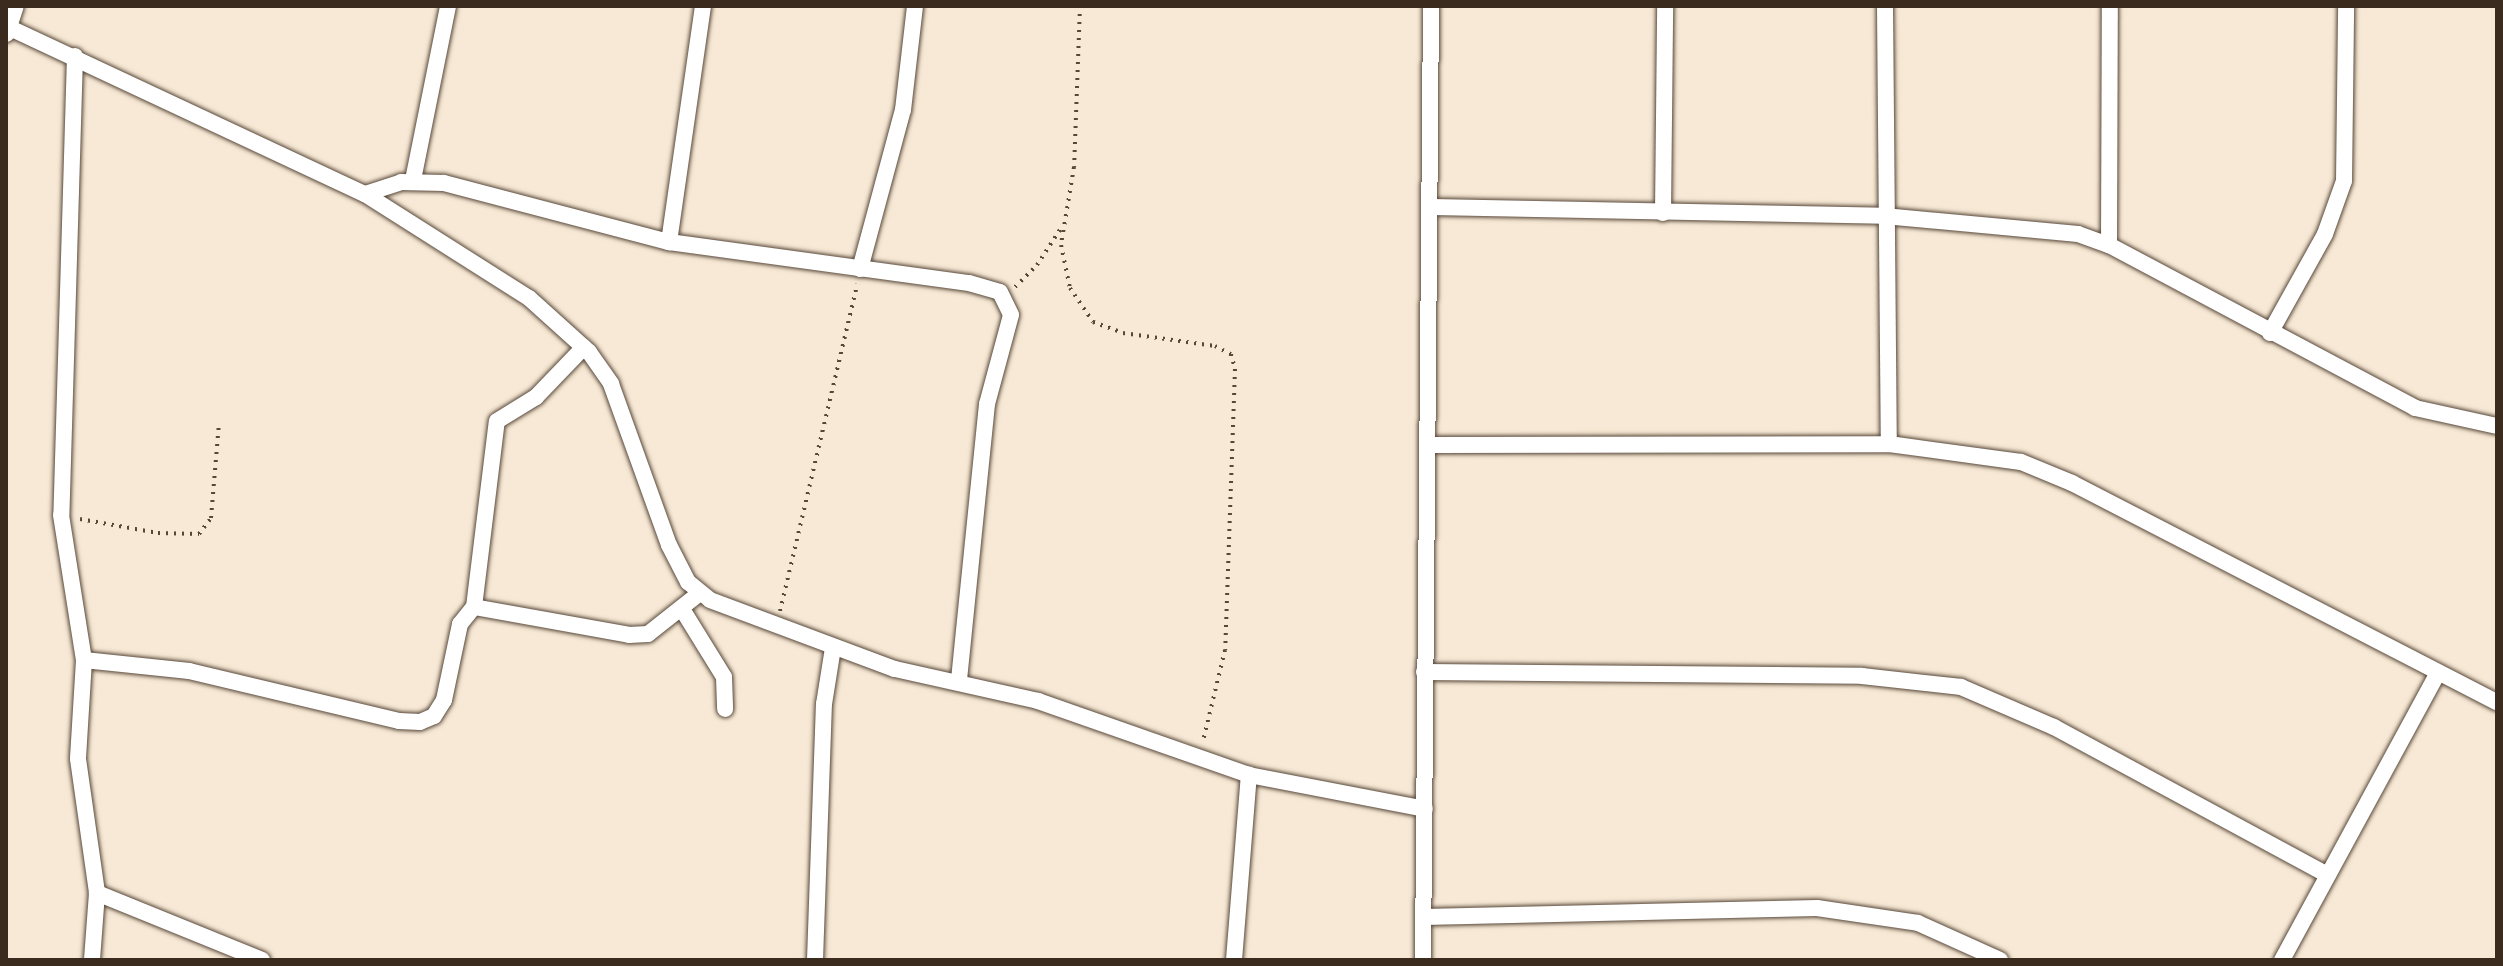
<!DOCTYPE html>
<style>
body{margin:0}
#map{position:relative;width:2503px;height:966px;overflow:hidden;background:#f7e9d5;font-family:"Indie Flower",sans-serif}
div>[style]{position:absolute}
.path>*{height:4px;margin-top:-2px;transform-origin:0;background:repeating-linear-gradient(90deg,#574739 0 2px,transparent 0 8px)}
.roads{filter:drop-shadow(0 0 2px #574739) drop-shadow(0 0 2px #574739)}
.minor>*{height:16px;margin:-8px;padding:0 8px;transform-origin:8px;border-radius:8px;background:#fff}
.tertiary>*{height:18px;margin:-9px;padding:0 9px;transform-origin:9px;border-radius:9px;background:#fff}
span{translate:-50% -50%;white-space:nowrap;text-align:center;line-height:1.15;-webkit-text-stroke:8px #fdfcf7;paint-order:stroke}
.frame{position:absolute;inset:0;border:8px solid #3b2a1e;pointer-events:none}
</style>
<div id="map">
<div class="path">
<i style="left:1080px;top:6px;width:161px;rotate:92.1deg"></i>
<i style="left:1074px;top:167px;width:79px;rotate:99.5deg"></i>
<i style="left:1061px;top:245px;width:44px;rotate:78.2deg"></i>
<i style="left:1070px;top:288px;width:41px;rotate:55.9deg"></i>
<i style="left:1093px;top:322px;width:32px;rotate:20deg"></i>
<i style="left:1123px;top:333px;width:93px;rotate:8deg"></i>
<i style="left:1215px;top:346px;width:18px;rotate:27deg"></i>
<i style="left:1231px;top:354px;width:16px;rotate:75deg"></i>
<i style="left:1235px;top:369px;width:281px;rotate:92deg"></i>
<i style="left:1225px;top:650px;width:94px;rotate:103.6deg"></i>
<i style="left:1015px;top:287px;width:31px;rotate:-45deg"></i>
<i style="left:1037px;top:265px;width:44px;rotate:-57deg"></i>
<i style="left:80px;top:519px;width:79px;rotate:10.2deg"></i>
<i style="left:158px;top:533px;width:41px;rotate:1.4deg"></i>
<i style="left:199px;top:534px;width:20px;rotate:-53deg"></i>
<i style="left:211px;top:518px;width:95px;rotate:-85.2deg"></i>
<i style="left:780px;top:611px;width:336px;rotate:-76.7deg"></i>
</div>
<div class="roads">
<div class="minor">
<i style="left:1885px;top:6px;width:438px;rotate:89.5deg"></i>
<i style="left:10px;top:28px;width:392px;rotate:25.1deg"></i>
<i style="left:365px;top:194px;width:194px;rotate:32.4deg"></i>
<i style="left:529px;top:298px;width:81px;rotate:42deg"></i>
<i style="left:589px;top:352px;width:39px;rotate:55deg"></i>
<i style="left:611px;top:384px;width:171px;rotate:70.2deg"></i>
<i style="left:669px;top:545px;width:42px;rotate:62.8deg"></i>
<i style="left:688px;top:582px;width:28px;rotate:39deg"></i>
<i style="left:710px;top:600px;width:197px;rotate:20.5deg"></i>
<i style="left:895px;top:669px;width:147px;rotate:12.6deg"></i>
<i style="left:1038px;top:701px;width:224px;rotate:19.3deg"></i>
<i style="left:1249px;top:775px;width:179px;rotate:10.9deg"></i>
<i style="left:75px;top:56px;width:459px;rotate:91.7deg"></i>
<i style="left:61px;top:515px;width:147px;rotate:81deg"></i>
<i style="left:84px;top:660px;width:99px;rotate:93.5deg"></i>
<i style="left:78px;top:759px;width:135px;rotate:81.9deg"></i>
<i style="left:97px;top:893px;width:67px;rotate:94.3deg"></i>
<i style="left:413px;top:180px;width:177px;rotate:-78.6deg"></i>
<i style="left:365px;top:194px;width:38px;rotate:-18deg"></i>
<i style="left:401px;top:182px;width:43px;rotate:1.3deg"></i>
<i style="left:444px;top:183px;width:233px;rotate:14.7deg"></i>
<i style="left:669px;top:242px;width:303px;rotate:7.8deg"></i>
<i style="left:969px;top:283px;width:32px;rotate:16deg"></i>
<i style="left:1000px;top:292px;width:25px;rotate:64deg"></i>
<i style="left:1011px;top:315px;width:92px;rotate:105.1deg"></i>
<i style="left:987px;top:404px;width:278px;rotate:95.8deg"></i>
<i style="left:1432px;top:207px;width:452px;rotate:1.1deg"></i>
<i style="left:1884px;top:216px;width:195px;rotate:5.3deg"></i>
<i style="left:2078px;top:234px;width:33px;rotate:20deg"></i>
<i style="left:2109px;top:245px;width:347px;rotate:28deg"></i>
<i style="left:2415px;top:408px;width:84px;rotate:12.4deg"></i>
<i style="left:1663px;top:213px;width:207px;rotate:-89.4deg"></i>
<i style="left:669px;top:242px;width:238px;rotate:-81.8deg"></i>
<i style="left:2109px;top:245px;width:239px;rotate:-89.8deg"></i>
<i style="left:860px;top:269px;width:165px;rotate:-74.9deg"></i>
<i style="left:903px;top:110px;width:105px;rotate:-83.4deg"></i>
<i style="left:2270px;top:333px;width:113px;rotate:-60.9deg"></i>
<i style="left:2325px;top:234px;width:56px;rotate:-70.3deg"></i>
<i style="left:2344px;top:181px;width:175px;rotate:-89.3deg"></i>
<i style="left:1430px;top:445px;width:459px;rotate:-0.1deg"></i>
<i style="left:1889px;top:444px;width:133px;rotate:7.8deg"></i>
<i style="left:2021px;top:462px;width:55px;rotate:22.4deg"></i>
<i style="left:2072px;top:483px;width:478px;rotate:27.3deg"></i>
<i style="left:474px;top:607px;width:187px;rotate:-83deg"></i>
<i style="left:497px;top:421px;width:46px;rotate:-31.6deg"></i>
<i style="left:536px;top:397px;width:69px;rotate:-46.2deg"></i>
<i style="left:682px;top:609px;width:80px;rotate:58.3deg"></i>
<i style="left:724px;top:677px;width:32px;rotate:88deg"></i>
<i style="left:84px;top:660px;width:106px;rotate:6deg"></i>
<i style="left:189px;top:671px;width:216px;rotate:13.4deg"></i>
<i style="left:399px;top:721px;width:21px;rotate:3deg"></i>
<i style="left:420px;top:722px;width:15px;rotate:-23deg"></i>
<i style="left:434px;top:716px;width:19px;rotate:-58deg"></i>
<i style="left:444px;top:700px;width:78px;rotate:-78.1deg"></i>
<i style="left:460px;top:624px;width:22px;rotate:-51deg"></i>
<i style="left:474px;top:607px;width:158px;rotate:10.2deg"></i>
<i style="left:629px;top:635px;width:19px;rotate:-3deg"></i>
<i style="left:648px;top:634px;width:66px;rotate:-38.3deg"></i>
<i style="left:1424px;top:672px;width:438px;rotate:0.5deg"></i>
<i style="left:1862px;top:676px;width:100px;rotate:6.3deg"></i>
<i style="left:1961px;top:687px;width:101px;rotate:23.3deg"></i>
<i style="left:2054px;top:727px;width:311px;rotate:28.4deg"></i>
<i style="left:97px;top:893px;width:178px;rotate:22.1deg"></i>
<i style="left:1424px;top:917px;width:393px;rotate:-1.3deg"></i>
<i style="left:1817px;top:908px;width:102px;rotate:8.4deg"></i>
<i style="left:1918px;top:923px;width:90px;rotate:24.3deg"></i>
<i style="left:815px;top:960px;width:256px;rotate:-88deg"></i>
<i style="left:824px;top:704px;width:57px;rotate:-80.9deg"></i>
<i style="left:1234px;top:960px;width:186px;rotate:-85.4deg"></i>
<i style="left:1423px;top:960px;width:954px;rotate:-89.52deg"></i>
<i style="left:2282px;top:960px;width:327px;rotate:-61.5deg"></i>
</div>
<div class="tertiary">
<i style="left:6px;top:33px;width:28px;rotate:-72deg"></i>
</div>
</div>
<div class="frame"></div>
</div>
